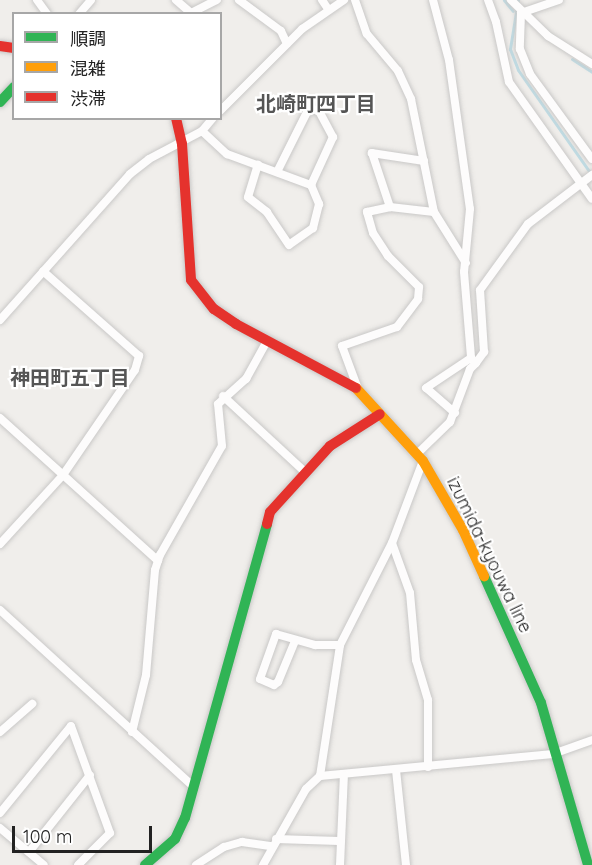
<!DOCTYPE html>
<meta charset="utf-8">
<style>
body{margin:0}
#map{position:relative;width:592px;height:865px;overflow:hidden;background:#f0eeeb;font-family:Quicksand,"Noto Sans JP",sans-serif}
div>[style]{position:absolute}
.stream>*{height:3px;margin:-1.5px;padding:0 1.5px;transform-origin:1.5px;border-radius:1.5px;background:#bfdbe3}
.roads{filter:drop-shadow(0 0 2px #c9c8c7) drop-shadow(0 0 2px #c9c8c7)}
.street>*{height:8px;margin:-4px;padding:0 4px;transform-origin:4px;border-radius:4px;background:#fdfcfc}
.fast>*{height:10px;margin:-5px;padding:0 5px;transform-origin:5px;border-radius:5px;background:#30b455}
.slow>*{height:10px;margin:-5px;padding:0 5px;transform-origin:5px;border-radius:5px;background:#ff9f0a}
.jam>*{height:10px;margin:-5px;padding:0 5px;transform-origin:5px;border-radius:5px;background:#e5322d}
span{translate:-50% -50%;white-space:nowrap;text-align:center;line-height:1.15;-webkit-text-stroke:4.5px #fff;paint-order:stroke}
.street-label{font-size:18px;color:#222}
.neighbourhood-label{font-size:20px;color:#555;font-weight:700}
.legend{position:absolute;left:12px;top:12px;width:210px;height:108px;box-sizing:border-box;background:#fff;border:2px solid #a7a7a7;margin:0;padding:8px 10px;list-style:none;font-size:18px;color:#222}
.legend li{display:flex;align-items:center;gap:12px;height:30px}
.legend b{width:30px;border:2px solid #a7a7a7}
.scale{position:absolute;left:12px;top:826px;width:140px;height:27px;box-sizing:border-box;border:3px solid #222;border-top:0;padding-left:8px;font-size:18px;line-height:21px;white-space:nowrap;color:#222;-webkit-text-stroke:4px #fff;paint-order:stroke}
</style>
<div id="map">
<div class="stream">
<i style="left:504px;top:0;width:14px;rotate:51deg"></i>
<i style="left:518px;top:0;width:50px;rotate:99.3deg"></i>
<i style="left:510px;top:49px;width:22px;rotate:69deg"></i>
<i style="left:518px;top:70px;width:127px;rotate:54.9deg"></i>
<i style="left:572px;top:59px;width:24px;rotate:33deg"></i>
</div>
<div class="roads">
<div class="street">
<i style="left:37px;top:0;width:17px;rotate:54deg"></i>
<i style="left:176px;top:0;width:20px;rotate:41deg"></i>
<i style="left:191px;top:13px;width:29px;rotate:-27deg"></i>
<i style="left:239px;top:0;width:52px;rotate:36.4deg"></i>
<i style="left:281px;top:31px;width:14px;rotate:65deg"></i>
<i style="left:322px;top:0;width:11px;rotate:56deg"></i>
<i style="left:355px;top:0;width:36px;rotate:71deg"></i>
<i style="left:367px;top:34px;width:48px;rotate:50deg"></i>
<i style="left:398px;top:71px;width:31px;rotate:65deg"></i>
<i style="left:411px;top:99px;width:115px;rotate:78.5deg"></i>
<i style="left:434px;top:212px;width:60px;rotate:57.9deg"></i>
<i style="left:433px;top:0;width:62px;rotate:75.1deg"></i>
<i style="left:449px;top:60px;width:150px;rotate:82deg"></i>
<i style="left:470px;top:209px;width:63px;rotate:95.4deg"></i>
<i style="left:464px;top:272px;width:86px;rotate:85.3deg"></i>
<i style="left:488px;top:0;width:23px;rotate:70deg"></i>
<i style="left:496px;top:22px;width:61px;rotate:77.8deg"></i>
<i style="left:509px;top:82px;width:143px;rotate:54.6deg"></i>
<i style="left:511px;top:0;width:52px;rotate:44.2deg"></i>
<i style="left:548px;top:36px;width:52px;rotate:32.5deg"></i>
<i style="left:521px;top:13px;width:36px;rotate:92deg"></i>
<i style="left:520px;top:49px;width:27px;rotate:68deg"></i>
<i style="left:530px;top:74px;width:105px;rotate:53.9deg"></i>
<i style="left:521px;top:13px;width:40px;rotate:-18.9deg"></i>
<i style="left:79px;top:14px;width:18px;rotate:-49deg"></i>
<i style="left:220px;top:111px;width:116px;rotate:-45deg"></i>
<i style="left:302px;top:29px;width:51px;rotate:-34.6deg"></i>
<i style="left:202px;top:131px;width:34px;rotate:43deg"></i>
<i style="left:227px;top:154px;width:90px;rotate:20.3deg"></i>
<i style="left:311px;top:185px;width:21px;rotate:67deg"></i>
<i style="left:319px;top:204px;width:25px;rotate:104deg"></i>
<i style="left:313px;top:228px;width:29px;rotate:145deg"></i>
<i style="left:289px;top:245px;width:40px;rotate:-124deg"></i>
<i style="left:267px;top:212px;width:24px;rotate:-142deg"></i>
<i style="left:248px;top:197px;width:34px;rotate:-73deg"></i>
<i style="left:424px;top:161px;width:53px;rotate:-171.3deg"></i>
<i style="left:372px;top:153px;width:57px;rotate:71.6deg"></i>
<i style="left:390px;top:207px;width:44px;rotate:6.5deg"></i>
<i style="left:277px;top:172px;width:72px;rotate:-63.4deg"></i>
<i style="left:309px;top:108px;width:10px;rotate:17deg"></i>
<i style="left:319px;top:111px;width:30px;rotate:62deg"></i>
<i style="left:333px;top:137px;width:53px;rotate:114.6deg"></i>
<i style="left:0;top:320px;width:195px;rotate:-48.3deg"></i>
<i style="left:130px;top:174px;width:24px;rotate:-38deg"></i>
<i style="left:149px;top:159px;width:60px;rotate:-27.8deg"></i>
<i style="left:202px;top:131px;width:17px;rotate:-50deg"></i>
<i style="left:471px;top:358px;width:7px;rotate:45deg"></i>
<i style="left:476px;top:363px;width:14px;rotate:-54deg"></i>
<i style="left:484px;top:352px;width:62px;rotate:-93.7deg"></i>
<i style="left:480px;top:290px;width:82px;rotate:-54deg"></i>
<i style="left:528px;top:224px;width:81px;rotate:-37.4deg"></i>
<i style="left:358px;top:389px;width:46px;rotate:-110.4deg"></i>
<i style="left:342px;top:346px;width:58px;rotate:-19.1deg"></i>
<i style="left:397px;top:327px;width:35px;rotate:-53deg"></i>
<i style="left:418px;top:299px;width:12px;rotate:-85deg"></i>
<i style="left:419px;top:287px;width:44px;rotate:-135deg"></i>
<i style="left:388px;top:256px;width:27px;rotate:-123deg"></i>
<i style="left:373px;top:233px;width:22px;rotate:-106deg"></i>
<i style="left:367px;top:212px;width:24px;rotate:-12deg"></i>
<i style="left:223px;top:396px;width:110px;rotate:42.8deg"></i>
<i style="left:455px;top:413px;width:38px;rotate:-139deg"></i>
<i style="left:426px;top:388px;width:54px;rotate:-33.7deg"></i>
<i style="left:0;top:418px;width:213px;rotate:42.1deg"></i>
<i style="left:417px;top:454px;width:46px;rotate:-44.1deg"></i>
<i style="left:450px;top:422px;width:57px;rotate:-69.3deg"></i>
<i style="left:470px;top:369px;width:8px;rotate:-45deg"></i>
<i style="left:392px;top:543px;width:53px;rotate:70.2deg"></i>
<i style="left:410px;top:593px;width:67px;rotate:84.9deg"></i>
<i style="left:416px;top:660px;width:42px;rotate:73.3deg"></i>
<i style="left:428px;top:700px;width:67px;rotate:90deg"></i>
<i style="left:0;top:544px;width:93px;rotate:-47.6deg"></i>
<i style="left:63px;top:475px;width:127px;rotate:-55.6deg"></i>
<i style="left:135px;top:370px;width:15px;rotate:-74deg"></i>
<i style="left:139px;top:356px;width:128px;rotate:-138.5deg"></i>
<i style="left:0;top:610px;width:261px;rotate:42.4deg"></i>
<i style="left:295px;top:641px;width:44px;rotate:112.5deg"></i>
<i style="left:278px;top:682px;width:5px;rotate:143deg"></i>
<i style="left:274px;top:685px;width:15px;rotate:-157deg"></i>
<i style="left:260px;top:679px;width:48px;rotate:-70.4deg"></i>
<i style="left:276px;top:634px;width:41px;rotate:15.8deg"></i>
<i style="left:315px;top:645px;width:25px"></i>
<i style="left:0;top:732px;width:43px;rotate:-41.2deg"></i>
<i style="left:132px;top:732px;width:59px;rotate:-76.2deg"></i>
<i style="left:146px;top:675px;width:105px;rotate:-85.1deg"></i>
<i style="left:155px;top:570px;width:16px;rotate:-72deg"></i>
<i style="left:160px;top:555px;width:125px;rotate:-60.4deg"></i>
<i style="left:222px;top:446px;width:42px;rotate:-95.4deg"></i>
<i style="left:218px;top:404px;width:38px;rotate:-42deg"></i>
<i style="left:246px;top:379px;width:43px;rotate:-61.1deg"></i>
<i style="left:396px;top:770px;width:96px;rotate:84deg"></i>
<i style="left:320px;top:776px;width:133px;rotate:-81.3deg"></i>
<i style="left:340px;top:645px;width:114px;rotate:-63deg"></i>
<i style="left:392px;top:543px;width:88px;rotate:-69.3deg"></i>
<i style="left:0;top:813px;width:112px;rotate:-50.8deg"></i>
<i style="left:71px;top:726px;width:114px;rotate:70deg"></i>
<i style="left:110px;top:833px;width:45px;rotate:135deg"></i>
<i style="left:0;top:828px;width:57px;rotate:40.1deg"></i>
<i style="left:276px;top:839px;width:63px;rotate:1.8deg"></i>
<i style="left:29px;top:852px;width:98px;rotate:-51.6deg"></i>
<i style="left:196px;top:865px;width:33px;rotate:-33deg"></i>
<i style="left:224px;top:847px;width:19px;rotate:-16deg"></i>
<i style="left:242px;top:842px;width:30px;rotate:8deg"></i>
<i style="left:263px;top:865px;width:87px;rotate:-60.5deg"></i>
<i style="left:306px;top:789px;width:19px;rotate:-43deg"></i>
<i style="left:320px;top:776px;width:234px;rotate:-5.4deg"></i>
<i style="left:553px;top:754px;width:41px;rotate:-19.7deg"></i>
<i style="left:340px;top:865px;width:90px;rotate:-87.5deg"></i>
</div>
<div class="fast">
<i style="left:0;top:102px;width:21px;rotate:-47deg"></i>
<i style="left:484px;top:576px;width:139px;rotate:65.8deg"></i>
<i style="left:541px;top:703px;width:169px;rotate:73.8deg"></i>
<i style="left:145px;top:865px;width:40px;rotate:-41deg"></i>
<i style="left:175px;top:839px;width:23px;rotate:-65deg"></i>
<i style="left:185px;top:818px;width:305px;rotate:-74.4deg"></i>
</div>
<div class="slow">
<i style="left:356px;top:388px;width:99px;rotate:47.5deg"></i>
<i style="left:423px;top:461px;width:80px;rotate:59.9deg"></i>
<i style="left:463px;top:530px;width:51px;rotate:65.5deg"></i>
</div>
<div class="jam">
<i style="left:0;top:46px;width:14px;rotate:8deg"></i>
<i style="left:176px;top:118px;width:27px;rotate:77deg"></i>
<i style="left:182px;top:144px;width:136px;rotate:86.2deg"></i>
<i style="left:191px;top:280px;width:37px;rotate:52deg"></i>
<i style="left:214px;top:309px;width:27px;rotate:34deg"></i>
<i style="left:236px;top:324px;width:136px;rotate:28.1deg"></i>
<i style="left:267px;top:524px;width:12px;rotate:-76deg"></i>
<i style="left:270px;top:512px;width:89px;rotate:-47.7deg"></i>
<i style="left:330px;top:446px;width:59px;rotate:-32.6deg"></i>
</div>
</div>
<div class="street-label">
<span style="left:489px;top:555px;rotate:64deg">izumida-kyouwa line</span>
</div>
<div class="neighbourhood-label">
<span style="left:316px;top:103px">北崎町四丁目</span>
<span style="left:70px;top:377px">神田町五丁目</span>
</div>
<ul class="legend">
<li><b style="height:8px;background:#30b455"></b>順調</li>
<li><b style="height:8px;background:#ff9f0a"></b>混雑</li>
<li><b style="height:8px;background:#e5322d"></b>渋滞</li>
</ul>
<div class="scale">100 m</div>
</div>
